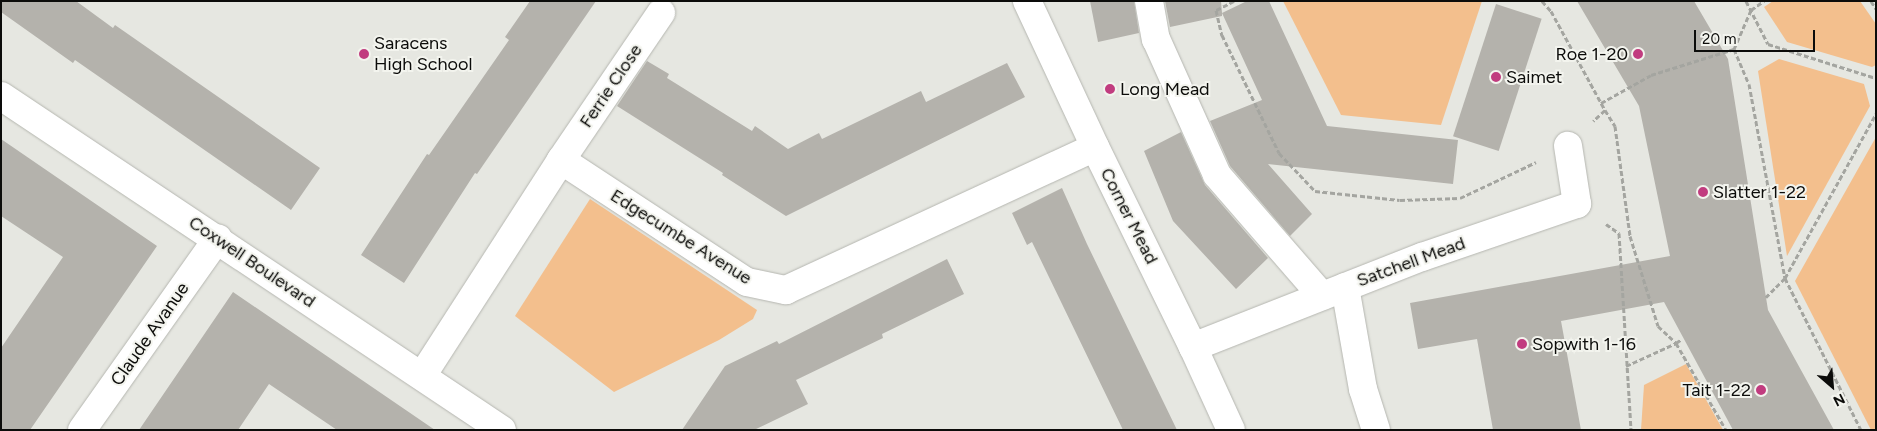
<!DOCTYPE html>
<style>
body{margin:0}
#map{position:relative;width:1877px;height:431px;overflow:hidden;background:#e6e7e1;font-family:Figtree,sans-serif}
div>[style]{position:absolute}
.green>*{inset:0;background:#f3bf8d}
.building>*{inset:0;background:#b4b2ac;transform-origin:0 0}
.path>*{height:3px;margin-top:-1.5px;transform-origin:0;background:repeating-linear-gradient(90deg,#a4a5a0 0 5px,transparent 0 7.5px)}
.roads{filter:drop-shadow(0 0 1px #b5b6b0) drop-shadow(0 0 1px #b5b6b0)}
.minor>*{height:28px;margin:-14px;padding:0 14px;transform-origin:14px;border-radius:14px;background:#fff}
.dots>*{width:14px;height:14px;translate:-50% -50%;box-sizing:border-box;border:2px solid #f3f4ee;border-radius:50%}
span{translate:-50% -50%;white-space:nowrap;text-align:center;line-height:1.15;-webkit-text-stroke:4px #f3f4ee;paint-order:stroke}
.poi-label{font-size:18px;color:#0c0c0a}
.left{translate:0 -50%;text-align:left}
.right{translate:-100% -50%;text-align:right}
.street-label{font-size:18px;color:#0c0c0a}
.frame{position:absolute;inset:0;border:2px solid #0c0c0a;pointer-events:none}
.north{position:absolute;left:1807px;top:361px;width:50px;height:50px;-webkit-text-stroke:4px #f3f4ee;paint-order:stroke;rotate:153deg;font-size:14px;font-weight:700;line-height:20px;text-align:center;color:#0c0c0a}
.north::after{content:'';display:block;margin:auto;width:18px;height:22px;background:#0c0c0a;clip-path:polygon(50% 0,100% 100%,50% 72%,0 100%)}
.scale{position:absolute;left:1694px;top:30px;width:121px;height:22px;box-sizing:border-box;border:2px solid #0c0c0a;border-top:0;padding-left:6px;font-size:15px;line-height:18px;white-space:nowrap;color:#0c0c0a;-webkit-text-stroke:4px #f3f4ee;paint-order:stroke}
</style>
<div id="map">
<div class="green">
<i style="clip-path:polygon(1283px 1px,1482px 1px,1441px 125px,1341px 115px)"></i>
<i style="clip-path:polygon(1773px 1px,1860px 1px,1876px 24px,1876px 65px,1872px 67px,1787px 42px,1764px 7px)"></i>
<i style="clip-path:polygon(1779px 59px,1864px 84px,1870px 106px,1787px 256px,1758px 71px)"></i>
<i style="clip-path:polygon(1876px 137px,1876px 430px,1871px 430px,1795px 281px)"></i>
<i style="clip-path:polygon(590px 199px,757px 310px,753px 319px,719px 340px,614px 392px,515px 316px)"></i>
<i style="clip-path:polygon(1686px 364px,1723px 430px,1641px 430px,1644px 385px)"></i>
</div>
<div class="building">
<i style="clip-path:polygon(1px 1px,76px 1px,113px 28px,115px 25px,320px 168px,291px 210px,75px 60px,73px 63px,1px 12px)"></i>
<i style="clip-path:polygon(530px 1px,596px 1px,477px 174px,475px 173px,404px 283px,361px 255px,427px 154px,429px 155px,509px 40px,505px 37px)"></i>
<i style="clip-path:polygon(1090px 1px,1134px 1px,1139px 33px,1098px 42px)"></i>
<i style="clip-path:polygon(1165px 1px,1221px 1px,1222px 13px,1247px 1px,1269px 1px,1327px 126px,1458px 140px,1453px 184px,1268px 164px,1312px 214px,1290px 236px,1230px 166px,1210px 121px,1262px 100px,1222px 13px,1222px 16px,1170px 27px)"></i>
<i style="clip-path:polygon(1577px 1px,1694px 1px,1728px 59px,1768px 310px,1834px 430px,1733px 430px,1664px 302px,1561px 321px,1581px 430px,1493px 430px,1477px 339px,1418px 349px,1410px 303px,1670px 256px,1639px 106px)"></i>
<i style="left:1496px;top:4px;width:48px;height:139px;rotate:18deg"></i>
<i style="clip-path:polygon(647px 61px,669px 74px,667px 78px,752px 131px,755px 126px,788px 149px,819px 133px,822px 139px,921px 91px,926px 102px,1007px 63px,1025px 97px,786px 216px,722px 175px,723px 173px,617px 106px)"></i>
<i style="clip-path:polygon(1181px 132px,1205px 185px,1268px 258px,1236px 289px,1173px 221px,1144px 151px)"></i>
<i style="clip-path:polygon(1px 139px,157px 246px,30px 430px,1px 430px,1px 348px,63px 257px,1px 216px)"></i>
<i style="clip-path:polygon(1062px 188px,1087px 244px,1177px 430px,1123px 430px,1032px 242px,1027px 245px,1012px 213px)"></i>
<i style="clip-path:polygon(947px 259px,964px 294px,882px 334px,883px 338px,796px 380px,808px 404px,754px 430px,682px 430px,725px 366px,777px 341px,779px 344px)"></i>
<i style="clip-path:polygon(233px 292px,435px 430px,337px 430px,269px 384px,238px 430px,139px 430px)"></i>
</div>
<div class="path">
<i style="left:1234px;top:1px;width:20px;rotate:153deg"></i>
<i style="left:1216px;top:10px;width:26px;rotate:77deg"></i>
<i style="left:1222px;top:35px;width:131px;rotate:64.2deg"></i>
<i style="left:1279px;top:153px;width:52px;rotate:46.5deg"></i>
<i style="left:1315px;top:191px;width:85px;rotate:6deg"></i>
<i style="left:1400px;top:200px;width:60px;rotate:-1.9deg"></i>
<i style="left:1460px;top:198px;width:84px;rotate:-25.3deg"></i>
<i style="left:1542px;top:1px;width:13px;rotate:48deg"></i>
<i style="left:1551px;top:11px;width:113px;rotate:61.4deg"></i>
<i style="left:1605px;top:110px;width:16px;rotate:137deg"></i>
<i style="left:1746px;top:1px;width:48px;rotate:62.9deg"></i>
<i style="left:1768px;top:44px;width:113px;rotate:17.5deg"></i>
<i style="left:1871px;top:1px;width:9px;rotate:58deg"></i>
<i style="left:1734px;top:49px;width:38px;rotate:67deg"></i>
<i style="left:1749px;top:84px;width:197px;rotate:79.5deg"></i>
<i style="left:1785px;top:278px;width:27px;rotate:135deg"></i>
<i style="left:1602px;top:104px;width:1px;rotate:-135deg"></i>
<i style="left:1601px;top:103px;width:57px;rotate:-29.2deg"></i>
<i style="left:1651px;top:75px;width:87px;rotate:-17.4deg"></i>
<i style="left:1734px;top:49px;width:43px;rotate:-66.4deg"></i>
<i style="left:1751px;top:10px;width:16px;rotate:-35deg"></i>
<i style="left:1605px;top:110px;width:19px;rotate:58deg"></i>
<i style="left:1615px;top:126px;width:111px;rotate:82.2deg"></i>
<i style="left:1630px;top:236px;width:94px;rotate:72.7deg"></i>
<i style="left:1658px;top:326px;width:25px;rotate:43deg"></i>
<i style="left:1676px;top:343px;width:7px;rotate:-34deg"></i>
<i style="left:1606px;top:224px;width:16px;rotate:35deg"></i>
<i style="left:1619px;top:233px;width:197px;rotate:86.5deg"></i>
<i style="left:1626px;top:366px;width:55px;rotate:-24.7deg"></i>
<i style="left:1676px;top:343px;width:100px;rotate:60.1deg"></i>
<i style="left:1861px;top:430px;width:170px;rotate:-116.6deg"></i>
<i style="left:1785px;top:278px;width:188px;rotate:-61deg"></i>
</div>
<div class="roads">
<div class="minor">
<i style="left:1027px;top:1px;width:161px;rotate:65deg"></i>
<i style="left:1095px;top:147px;width:223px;rotate:63.9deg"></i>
<i style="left:1193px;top:347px;width:91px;rotate:65.4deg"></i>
<i style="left:1149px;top:1px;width:39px;rotate:80deg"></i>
<i style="left:1156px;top:39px;width:149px;rotate:65.8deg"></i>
<i style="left:1217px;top:175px;width:160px;rotate:49deg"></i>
<i style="left:1px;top:96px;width:602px;rotate:33.69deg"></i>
<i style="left:561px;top:160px;width:178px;rotate:-55.8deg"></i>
<i style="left:1345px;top:287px;width:104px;rotate:80deg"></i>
<i style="left:1363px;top:389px;width:43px;rotate:72.4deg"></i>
<i style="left:1193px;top:347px;width:246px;rotate:-21.5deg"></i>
<i style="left:1422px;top:257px;width:164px;rotate:-18.9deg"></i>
<i style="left:1577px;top:204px;width:59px;rotate:-98.8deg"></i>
<i style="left:422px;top:376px;width:257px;rotate:-57.2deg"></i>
<i style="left:561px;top:160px;width:222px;rotate:33.3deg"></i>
<i style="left:747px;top:282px;width:40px;rotate:12deg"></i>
<i style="left:786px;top:290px;width:340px;rotate:-24.8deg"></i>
<i style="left:82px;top:430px;width:235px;rotate:-54.7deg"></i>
</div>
</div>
<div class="dots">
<i style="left:364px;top:54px;background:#c13c7f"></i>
<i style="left:1638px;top:54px;background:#c13c7f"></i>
<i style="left:1496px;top:77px;background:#c13c7f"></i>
<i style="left:1110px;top:89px;background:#c13c7f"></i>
<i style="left:1703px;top:192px;background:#c13c7f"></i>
<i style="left:1522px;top:344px;background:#c13c7f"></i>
<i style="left:1761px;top:390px;background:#c13c7f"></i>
</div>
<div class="poi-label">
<span class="left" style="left:374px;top:54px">Saracens<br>High School</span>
<span class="right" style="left:1628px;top:54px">Roe 1-20</span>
<span class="left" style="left:1506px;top:77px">Saimet</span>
<span class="left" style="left:1120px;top:89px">Long Mead</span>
<span class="left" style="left:1713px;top:192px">Slatter 1-22</span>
<span class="left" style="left:1532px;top:344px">Sopwith 1-16</span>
<span class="right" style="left:1751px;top:390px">Tait 1-22</span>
</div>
<div class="street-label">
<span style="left:611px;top:86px;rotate:-56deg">Ferrie Close</span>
<span style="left:1129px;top:216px;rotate:63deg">Corner Mead</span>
<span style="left:681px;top:237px;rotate:32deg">Edgecumbe Avenue</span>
<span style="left:252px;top:262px;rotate:34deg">Coxwell Boulevard</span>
<span style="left:1411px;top:262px;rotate:-20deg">Satchell Mead</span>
<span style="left:150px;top:334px;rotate:-55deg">Claude Avanue</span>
</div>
<div class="frame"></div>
<div class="north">N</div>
<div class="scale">20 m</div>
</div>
